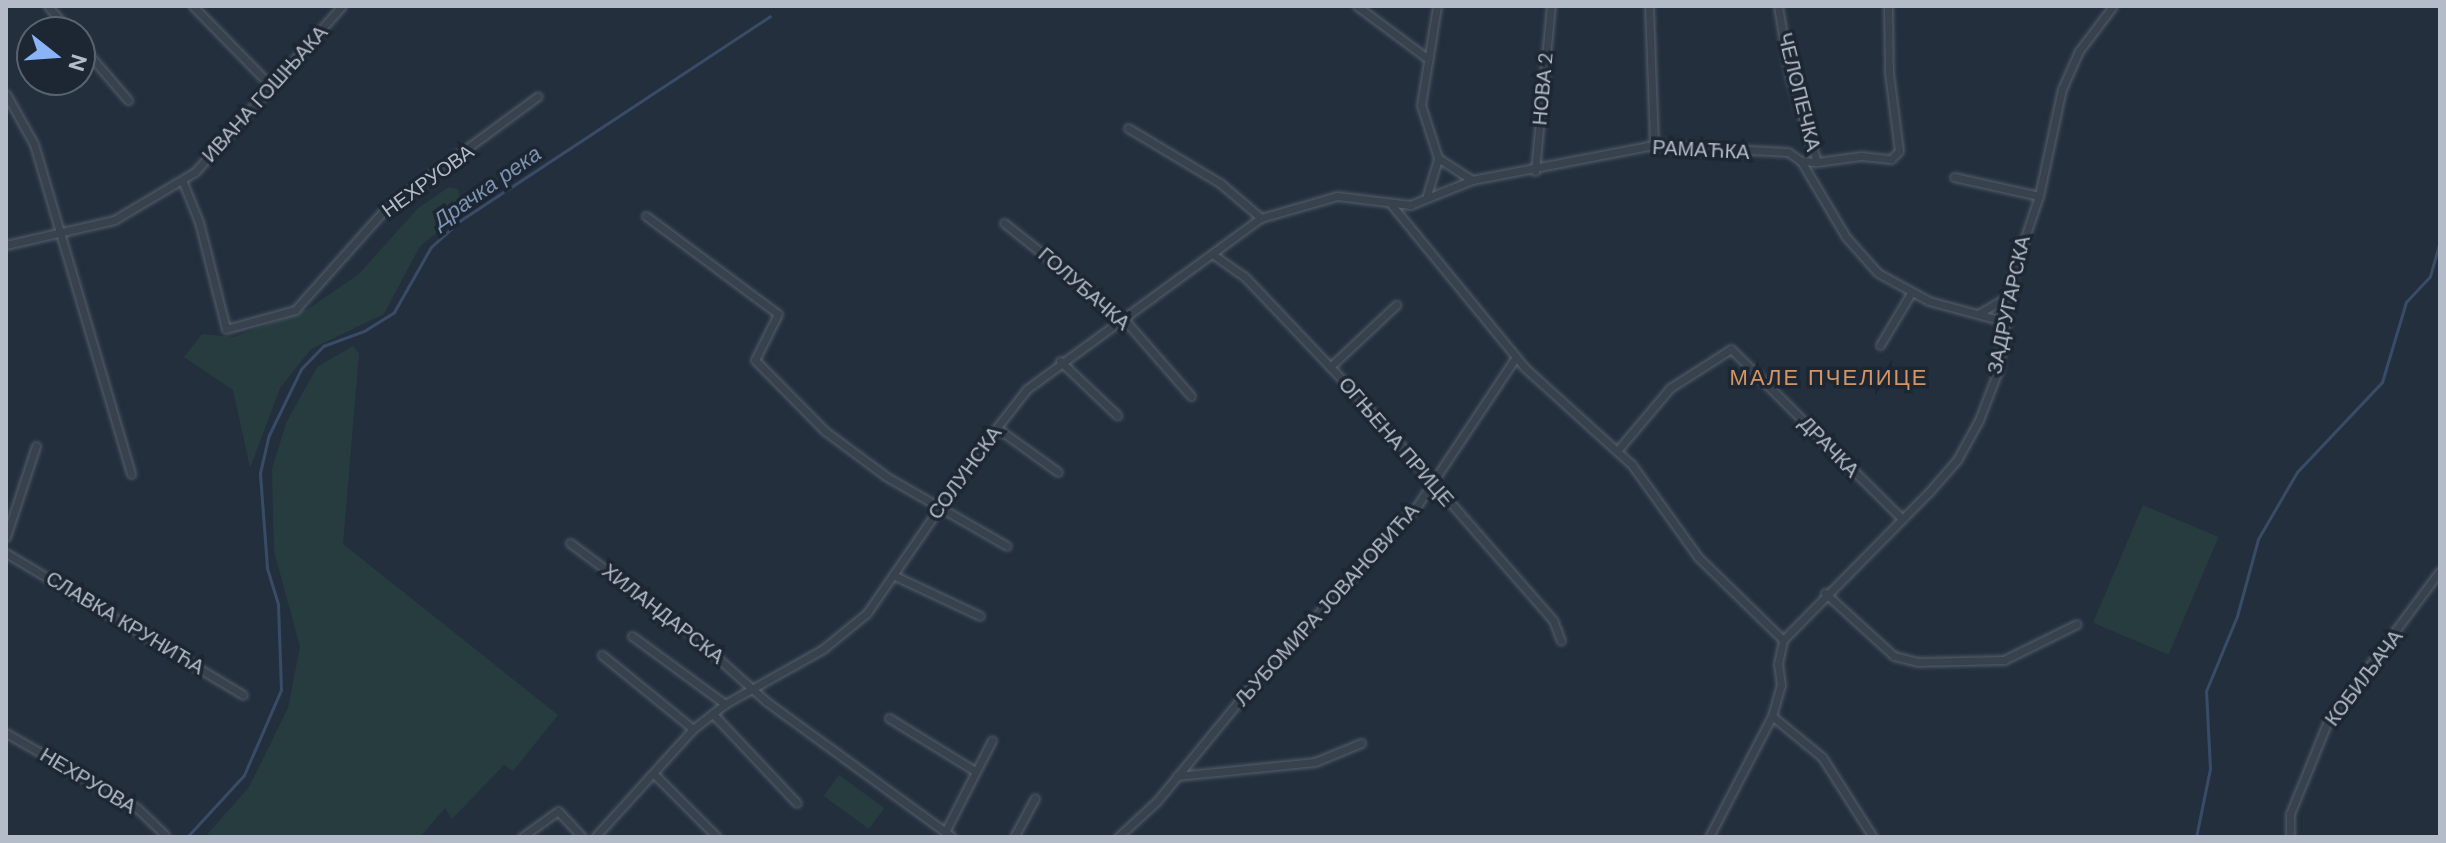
<!DOCTYPE html>
<meta charset="utf-8">
<style>
body{margin:0}
#map{position:relative;width:2446px;height:843px;overflow:hidden;background:#242f3e;font-family:"DM Sans",sans-serif}
div>[style]{position:absolute}
.green>*{inset:0;background:#263c3f;transform-origin:0 0}
.stream>*{height:3px;margin:-1.5px;padding:0 1.5px;transform-origin:1.5px;border-radius:1.5px;background:#394c67}
.roads{filter:drop-shadow(0 0 2px #565f6c) drop-shadow(0 0 2px #565f6c)}
.minor>*{height:7px;margin:-3.5px;padding:0 3.5px;transform-origin:3.5px;border-radius:3.5px;background:#38414e}
span{translate:-50% -50%;white-space:nowrap;text-align:center;line-height:1.15;-webkit-text-stroke:7px #1d2633;paint-order:stroke}
.street-label{font-size:20px;color:#b4bcc9}
.water-label{font-size:22px;color:#7c92b1;font-style:italic}
.neighbourhood-label{font-size:22px;color:#d59563;letter-spacing:2px}
.frame{position:absolute;inset:0;border:8px solid #b4bcc9;pointer-events:none}
.north{position:absolute;left:16px;top:16px;width:80px;height:80px;box-sizing:border-box;background:#1d2633;border:2px solid #59626f;border-radius:50%;rotate:107deg;font-size:22px;font-weight:700;line-height:32px;text-align:center;color:#b4bcc9}
.north::after{content:'';display:block;margin:auto;width:28px;height:36px;background:#8ab4f8;clip-path:polygon(50% 0,100% 100%,50% 72%,0 100%)}
</style>
<div id="map">
<div class="green">
<i style="clip-path:polygon(449px 187px,458px 189px,463px 212px,420px 246px,384px 314px,311px 349px,280px 388px,250px 468px,233px 390px,184px 357px,202px 334px,234px 337px,308px 309px,359px 274px,417px 209px)"></i>
<i style="clip-path:polygon(353px 346px,359px 353px,343px 544px,558px 715px,513px 771px,504px 765px,452px 819px,445px 808px,420px 837px,205px 837px,249px 787px,288px 708px,300px 647px,274px 551px,272px 469px,286px 423px,317px 367px)"></i>
<i style="left:2143px;top:505px;width:82px;height:128px;rotate:23deg"></i>
<i style="left:839px;top:775px;width:56px;height:26px;rotate:36deg"></i>
</div>
<div class="stream">
<i style="left:187px;top:837px;width:84px;rotate:-47.4deg"></i>
<i style="left:244px;top:775px;width:93px;rotate:-66.5deg"></i>
<i style="left:281px;top:690px;width:86px;rotate:-92deg"></i>
<i style="left:278px;top:604px;width:39px;rotate:-107deg"></i>
<i style="left:267px;top:567px;width:94px;rotate:-94.3deg"></i>
<i style="left:260px;top:473px;width:39px;rotate:-77deg"></i>
<i style="left:269px;top:435px;width:73px;rotate:-64.1deg"></i>
<i style="left:301px;top:369px;width:32px;rotate:-46deg"></i>
<i style="left:323px;top:346px;width:44px;rotate:-20.1deg"></i>
<i style="left:364px;top:331px;width:36px;rotate:-32deg"></i>
<i style="left:394px;top:312px;width:75px;rotate:-60.4deg"></i>
<i style="left:431px;top:247px;width:40px;rotate:-42deg"></i>
<i style="left:461px;top:220px;width:370px;rotate:-33.4deg"></i>
<i style="left:2196px;top:837px;width:69px;rotate:-78.4deg"></i>
<i style="left:2210px;top:769px;width:78px;rotate:-92.9deg"></i>
<i style="left:2206px;top:691px;width:81px;rotate:-67.5deg"></i>
<i style="left:2237px;top:616px;width:80px;rotate:-74.7deg"></i>
<i style="left:2258px;top:539px;width:78px;rotate:-59.8deg"></i>
<i style="left:2297px;top:472px;width:124px;rotate:-46.6deg"></i>
<i style="left:2382px;top:382px;width:84px;rotate:-73.3deg"></i>
<i style="left:2406px;top:302px;width:35px;rotate:-47deg"></i>
<i style="left:2430px;top:276px;width:37px;rotate:-74deg"></i>
</div>
<div class="roads">
<div class="minor">
<i style="left:48px;top:6px;width:34px;rotate:50deg"></i>
<i style="left:193px;top:6px;width:113px;rotate:45.7deg"></i>
<i style="left:1357px;top:6px;width:89px;rotate:36.7deg"></i>
<i style="left:1649px;top:6px;width:139px;rotate:87.9deg"></i>
<i style="left:1778px;top:6px;width:71px;rotate:80.3deg"></i>
<i style="left:1790px;top:76px;width:90px;rotate:72.6deg"></i>
<i style="left:1817px;top:162px;width:16px;rotate:-176deg"></i>
<i style="left:80px;top:44px;width:74px;rotate:49.4deg"></i>
<i style="left:6px;top:94px;width:57px;rotate:60.8deg"></i>
<i style="left:34px;top:144px;width:344px;rotate:73.6deg"></i>
<i style="left:1128px;top:128px;width:107px;rotate:30.9deg"></i>
<i style="left:1220px;top:183px;width:54px;rotate:40.5deg"></i>
<i style="left:1438px;top:158px;width:40px;rotate:32.9deg"></i>
<i style="left:1817px;top:162px;width:44px;rotate:-7.8deg"></i>
<i style="left:1861px;top:156px;width:30px;rotate:6deg"></i>
<i style="left:1891px;top:159px;width:11px;rotate:-45deg"></i>
<i style="left:1899px;top:151px;width:79px;rotate:-97.3deg"></i>
<i style="left:1889px;top:73px;width:67px;rotate:-90.9deg"></i>
<i style="left:1535px;top:171px;width:166px;rotate:-84.5deg"></i>
<i style="left:1954px;top:177px;width:87px;rotate:12.6deg"></i>
<i style="left:182px;top:180px;width:45px;rotate:68deg"></i>
<i style="left:199px;top:222px;width:110px;rotate:75.8deg"></i>
<i style="left:226px;top:329px;width:72px;rotate:-15.4deg"></i>
<i style="left:295px;top:310px;width:138px;rotate:-48.2deg"></i>
<i style="left:387px;top:207px;width:187px;rotate:-36.3deg"></i>
<i style="left:1427px;top:195px;width:39px;rotate:-73deg"></i>
<i style="left:1438px;top:158px;width:56px;rotate:-107.8deg"></i>
<i style="left:1421px;top:105px;width:100px;rotate:-80.8deg"></i>
<i style="left:1390px;top:203px;width:212px;rotate:50.7deg"></i>
<i style="left:1524px;top:367px;width:146px;rotate:42.2deg"></i>
<i style="left:1632px;top:465px;width:113px;rotate:54.3deg"></i>
<i style="left:1698px;top:557px;width:119px;rotate:44.3deg"></i>
<i style="left:646px;top:216px;width:164px;rotate:36.6deg"></i>
<i style="left:778px;top:314px;width:51px;rotate:116.6deg"></i>
<i style="left:755px;top:360px;width:100px;rotate:45.4deg"></i>
<i style="left:825px;top:431px;width:77px;rotate:36.6deg"></i>
<i style="left:887px;top:477px;width:138px;rotate:29.9deg"></i>
<i style="left:1004px;top:223px;width:151px;rotate:38.5deg"></i>
<i style="left:1122px;top:317px;width:105px;rotate:48.9deg"></i>
<i style="left:6px;top:245px;width:111px;rotate:-13deg"></i>
<i style="left:114px;top:220px;width:94px;rotate:-30.7deg"></i>
<i style="left:195px;top:172px;width:222px;rotate:-48.5deg"></i>
<i style="left:1215px;top:256px;width:35px;rotate:35deg"></i>
<i style="left:1244px;top:276px;width:160px;rotate:46.5deg"></i>
<i style="left:1354px;top:392px;width:303px;rotate:48.9deg"></i>
<i style="left:1553px;top:620px;width:22px;rotate:69deg"></i>
<i style="left:1978px;top:314px;width:36px;rotate:-30deg"></i>
<i style="left:1880px;top:345px;width:61px;rotate:-59.2deg"></i>
<i style="left:1060px;top:361px;width:79px;rotate:43.5deg"></i>
<i style="left:1330px;top:367px;width:91px;rotate:-43.2deg"></i>
<i style="left:997px;top:428px;width:75px;rotate:35.8deg"></i>
<i style="left:1617px;top:451px;width:82px;rotate:-49.9deg"></i>
<i style="left:1670px;top:388px;width:72px;rotate:-32.6deg"></i>
<i style="left:1731px;top:349px;width:241px;rotate:44.8deg"></i>
<i style="left:6px;top:537px;width:96px;rotate:-71.8deg"></i>
<i style="left:570px;top:543px;width:142px;rotate:36.7deg"></i>
<i style="left:684px;top:628px;width:111px;rotate:41.7deg"></i>
<i style="left:767px;top:702px;width:229px;rotate:36.1deg"></i>
<i style="left:6px;top:553px;width:276px;rotate:30.9deg"></i>
<i style="left:893px;top:575px;width:96px;rotate:25.2deg"></i>
<i style="left:1825px;top:593px;width:93px;rotate:42.4deg"></i>
<i style="left:1894px;top:656px;width:25px;rotate:14deg"></i>
<i style="left:1918px;top:662px;width:86px;rotate:-1.3deg"></i>
<i style="left:2004px;top:660px;width:81px;rotate:-26.3deg"></i>
<i style="left:632px;top:636px;width:115px;rotate:36.2deg"></i>
<i style="left:602px;top:655px;width:117px;rotate:39.1deg"></i>
<i style="left:713px;top:714px;width:122px;rotate:46.7deg"></i>
<i style="left:1772px;top:716px;width:65px;rotate:39.4deg"></i>
<i style="left:1822px;top:757px;width:95px;rotate:57.5deg"></i>
<i style="left:889px;top:718px;width:101px;rotate:31.6deg"></i>
<i style="left:6px;top:733px;width:151px;rotate:29.8deg"></i>
<i style="left:137px;top:808px;width:39px;rotate:44deg"></i>
<i style="left:654px;top:774px;width:89px;rotate:45deg"></i>
<i style="left:1177px;top:776px;width:139px;rotate:-5.8deg"></i>
<i style="left:1315px;top:762px;width:50px;rotate:-22.4deg"></i>
<i style="left:945px;top:832px;width:103px;rotate:-62.9deg"></i>
<i style="left:522px;top:837px;width:44px;rotate:-35.8deg"></i>
<i style="left:558px;top:811px;width:35px;rotate:47deg"></i>
<i style="left:595px;top:837px;width:146px;rotate:-47.8deg"></i>
<i style="left:693px;top:729px;width:41px;rotate:-38deg"></i>
<i style="left:725px;top:704px;width:112px;rotate:-29.3deg"></i>
<i style="left:823px;top:649px;width:57px;rotate:-39.3deg"></i>
<i style="left:867px;top:613px;width:194px;rotate:-55.5deg"></i>
<i style="left:977px;top:453px;width:81px;rotate:-52deg"></i>
<i style="left:1027px;top:389px;width:290px;rotate:-36.2deg"></i>
<i style="left:1261px;top:218px;width:79px;rotate:-16.1deg"></i>
<i style="left:1337px;top:196px;width:74px;rotate:7deg"></i>
<i style="left:1410px;top:205px;width:67px;rotate:-22deg"></i>
<i style="left:1472px;top:180px;width:185px;rotate:-10.9deg"></i>
<i style="left:1654px;top:145px;width:134px;rotate:3deg"></i>
<i style="left:1788px;top:152px;width:16px;rotate:35deg"></i>
<i style="left:1801px;top:161px;width:88px;rotate:59.4deg"></i>
<i style="left:1846px;top:237px;width:48px;rotate:48.4deg"></i>
<i style="left:1878px;top:273px;width:58px;rotate:28.8deg"></i>
<i style="left:1929px;top:301px;width:81px;rotate:15.1deg"></i>
<i style="left:1014px;top:837px;width:44px;rotate:-61.7deg"></i>
<i style="left:1118px;top:837px;width:53px;rotate:-42.7deg"></i>
<i style="left:1157px;top:801px;width:151px;rotate:-50.6deg"></i>
<i style="left:1253px;top:684px;width:242px;rotate:-47.3deg"></i>
<i style="left:1417px;top:506px;width:179px;rotate:-56.4deg"></i>
<i style="left:1709px;top:837px;width:136px;rotate:-62.5deg"></i>
<i style="left:1772px;top:716px;width:32px;rotate:-74deg"></i>
<i style="left:1781px;top:685px;width:21px;rotate:-98deg"></i>
<i style="left:1778px;top:664px;width:25px;rotate:-78deg"></i>
<i style="left:1783px;top:640px;width:208px;rotate:-45.4deg"></i>
<i style="left:1929px;top:492px;width:43px;rotate:-48.8deg"></i>
<i style="left:1957px;top:460px;width:46px;rotate:-61.2deg"></i>
<i style="left:1979px;top:420px;width:53px;rotate:-68.8deg"></i>
<i style="left:1998px;top:371px;width:93px;rotate:-82deg"></i>
<i style="left:2011px;top:279px;width:88px;rotate:-71.4deg"></i>
<i style="left:2039px;top:196px;width:109px;rotate:-77.9deg"></i>
<i style="left:2062px;top:89px;width:42px;rotate:-65.9deg"></i>
<i style="left:2079px;top:51px;width:56px;rotate:-52.9deg"></i>
<i style="left:2290px;top:837px;width:23px;rotate:-90deg"></i>
<i style="left:2290px;top:814px;width:100px;rotate:-67.8deg"></i>
<i style="left:2328px;top:721px;width:187px;rotate:-53.3deg"></i>
</div>
</div>
<div class="street-label">
<span style="left:1543px;top:89px;rotate:-85deg">НОВА 2</span>
<span style="left:1799px;top:92px;rotate:76deg">ЧЕЛОПЕЧКА</span>
<span style="left:265px;top:94px;rotate:-48deg">ИВАНА ГОШЊАКА</span>
<span style="left:1701px;top:150px;rotate:3deg">РАМАЋКА</span>
<span style="left:428px;top:181px;rotate:-36deg">НЕХРУОВА</span>
<span style="left:1084px;top:289px;rotate:41deg">ГОЛУБАЧКА</span>
<span style="left:2009px;top:305px;rotate:-78deg">ЗАДРУГАРСКА</span>
<span style="left:1396px;top:442px;rotate:49deg">ОГЊЕНА ПРИЦЕ</span>
<span style="left:1829px;top:447px;rotate:46deg">ДРАЧКА</span>
<span style="left:965px;top:473px;rotate:-54deg">СОЛУНСКА</span>
<span style="left:1327px;top:605px;rotate:-48deg">ЉУБОМИРА ЈОВАНОВИЋА</span>
<span style="left:663px;top:614px;rotate:38deg">ХИЛАНДАРСКА</span>
<span style="left:125px;top:623px;rotate:31deg">СЛАВКА КРУНИЋА</span>
<span style="left:2364px;top:678px;rotate:-53deg">КОБИЉАЧА</span>
<span style="left:88px;top:781px;rotate:31deg">НЕХРУОВА</span>
</div>
<div class="water-label">
<span style="left:487px;top:187px;rotate:-35deg">Драчка река</span>
</div>
<div class="neighbourhood-label">
<span style="left:1829px;top:378px">МАЛЕ ПЧЕЛИЦЕ</span>
</div>
<div class="frame"></div>
<div class="north">N</div>
</div>
